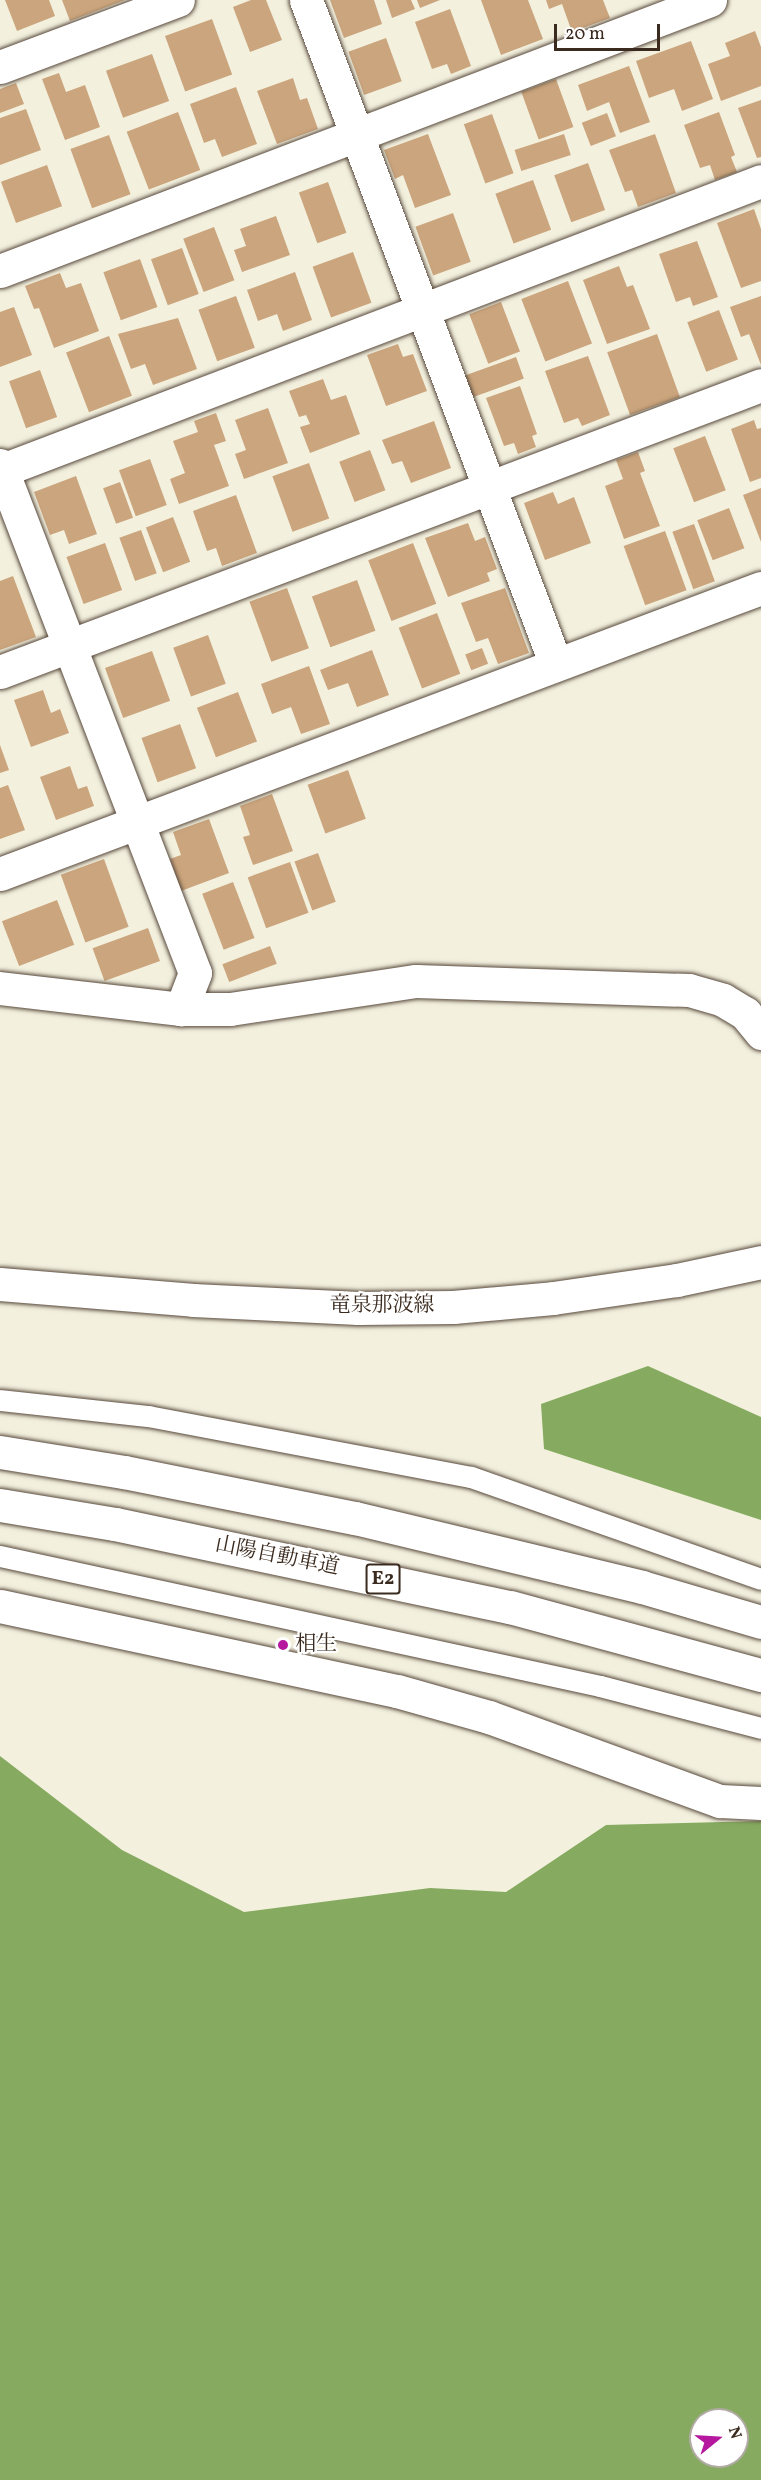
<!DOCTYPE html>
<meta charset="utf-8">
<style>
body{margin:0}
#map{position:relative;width:761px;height:2480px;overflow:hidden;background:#f3f0de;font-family:Vollkorn,"Noto Serif JP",serif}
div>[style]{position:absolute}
.forest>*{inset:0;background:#86ab60}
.building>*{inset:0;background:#cba57d;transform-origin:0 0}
.roads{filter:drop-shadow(0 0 2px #57483b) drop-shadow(0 0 2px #57483b)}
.lane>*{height:21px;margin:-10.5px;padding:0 10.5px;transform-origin:10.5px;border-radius:10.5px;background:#fff}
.street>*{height:33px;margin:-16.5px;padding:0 16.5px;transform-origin:16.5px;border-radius:16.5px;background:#fff}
.secondary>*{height:33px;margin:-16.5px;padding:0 16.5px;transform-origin:16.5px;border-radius:16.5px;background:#fff}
.highway>*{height:33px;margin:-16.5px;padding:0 16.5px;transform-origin:16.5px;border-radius:16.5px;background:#fff}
.dots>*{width:16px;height:16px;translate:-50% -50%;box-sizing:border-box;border:3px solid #fff;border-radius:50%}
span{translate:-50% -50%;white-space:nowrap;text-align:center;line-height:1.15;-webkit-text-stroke:4.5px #fff;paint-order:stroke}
.shield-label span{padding:2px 4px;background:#fff;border:2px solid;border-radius:4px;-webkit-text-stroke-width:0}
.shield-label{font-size:20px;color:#3b2a1e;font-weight:700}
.street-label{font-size:21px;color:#3b2a1e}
.poi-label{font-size:21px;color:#3b2a1e}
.left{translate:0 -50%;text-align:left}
.north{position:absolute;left:689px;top:2408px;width:60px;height:60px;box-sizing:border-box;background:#fff;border:2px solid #b1aaa5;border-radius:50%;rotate:72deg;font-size:16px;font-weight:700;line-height:24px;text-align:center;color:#3b2a1e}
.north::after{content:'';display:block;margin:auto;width:21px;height:27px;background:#b5179e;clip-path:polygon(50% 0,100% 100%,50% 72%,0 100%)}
.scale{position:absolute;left:554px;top:24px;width:106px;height:27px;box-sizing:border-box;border:3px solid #3b2a1e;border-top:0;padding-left:8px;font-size:18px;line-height:21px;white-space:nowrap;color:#3b2a1e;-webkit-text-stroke:4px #fff;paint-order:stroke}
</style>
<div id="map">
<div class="forest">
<i style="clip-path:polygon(648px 1366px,761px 1417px,761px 1520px,544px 1449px,541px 1404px)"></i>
<i style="clip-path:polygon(evenodd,0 1756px,122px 1850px,244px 1912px,430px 1888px,506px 1892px,606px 1825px,761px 1821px,761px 2480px,0 2480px,0 1756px,701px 2420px,737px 2420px,737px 2456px,701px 2456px,701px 2420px)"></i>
</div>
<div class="building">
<i style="clip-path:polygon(5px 0,49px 0,55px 16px,17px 31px)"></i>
<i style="clip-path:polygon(62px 0,125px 0,70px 21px)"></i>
<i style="clip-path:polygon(251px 0,266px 0,282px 40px,250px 52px,233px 7px)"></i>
<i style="clip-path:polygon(330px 0,374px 0,382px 24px,344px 38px)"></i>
<i style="clip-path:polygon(386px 0,411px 0,415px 9px,392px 18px)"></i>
<i style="clip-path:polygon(417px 0,440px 0,420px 8px)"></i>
<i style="clip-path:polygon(481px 0,528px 0,543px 39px,501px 55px)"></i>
<i style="clip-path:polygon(546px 0,603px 0,610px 18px,572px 32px,562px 4px,549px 9px)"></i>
<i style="clip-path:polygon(450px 9px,471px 66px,451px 74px,447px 64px,432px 69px,415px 22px)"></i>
<i style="left:212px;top:19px;width:59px;height:50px;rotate:70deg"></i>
<i style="clip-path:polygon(755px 31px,761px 47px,761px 86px,721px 101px,708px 64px,730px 56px,725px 43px)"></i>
<i style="left:386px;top:38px;width:46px;height:40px;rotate:70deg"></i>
<i style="clip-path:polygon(691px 41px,713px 99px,682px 111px,674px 89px,649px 98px,636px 61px)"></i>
<i style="left:152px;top:54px;width:50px;height:49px;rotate:70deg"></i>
<i style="clip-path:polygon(629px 66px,650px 122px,620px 133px,609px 102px,587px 111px,578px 85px)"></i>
<i style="clip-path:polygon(59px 73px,66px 92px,85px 85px,100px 127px,65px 140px,42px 79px)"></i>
<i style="clip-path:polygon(293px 78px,300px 100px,307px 98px,318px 129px,277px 144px,257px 91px)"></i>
<i style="left:556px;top:79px;width:51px;height:37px;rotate:70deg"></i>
<i style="clip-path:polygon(16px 83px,24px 104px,0 113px,0 89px)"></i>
<i style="clip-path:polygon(236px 87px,257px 144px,222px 157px,215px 139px,204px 143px,190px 104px)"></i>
<i style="clip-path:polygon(761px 100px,761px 157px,757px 158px,738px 108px)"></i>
<i style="clip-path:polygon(26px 109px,41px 150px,0 165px,0 118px)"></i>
<i style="left:178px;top:112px;width:62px;height:55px;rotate:69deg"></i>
<i style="clip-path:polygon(719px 112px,735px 155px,731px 157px,737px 172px,715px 180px,710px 165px,700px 168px,684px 125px)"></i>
<i style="left:607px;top:113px;width:25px;height:27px;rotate:69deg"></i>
<i style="left:492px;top:114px;width:63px;height:30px;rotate:70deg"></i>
<i style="clip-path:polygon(428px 134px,451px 195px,415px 208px,403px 175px,395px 179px,384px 150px)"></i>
<i style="left:564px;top:134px;width:22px;height:52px;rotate:72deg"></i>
<i style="clip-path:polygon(655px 134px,676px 193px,638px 207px,632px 190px,625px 192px,609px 150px)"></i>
<i style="left:109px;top:135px;width:63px;height:41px;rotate:70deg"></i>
<i style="left:588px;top:163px;width:50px;height:36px;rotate:70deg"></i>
<i style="left:47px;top:165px;width:44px;height:49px;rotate:70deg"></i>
<i style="left:533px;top:180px;width:53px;height:40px;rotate:70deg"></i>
<i style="left:328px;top:182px;width:54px;height:31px;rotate:70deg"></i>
<i style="clip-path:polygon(754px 209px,761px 229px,761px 281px,741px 288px,717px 223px)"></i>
<i style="left:453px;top:213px;width:52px;height:40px;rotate:70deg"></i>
<i style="clip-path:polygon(276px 216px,290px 255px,242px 272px,234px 250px,246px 246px,240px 229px)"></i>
<i style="left:214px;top:227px;width:57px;height:33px;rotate:69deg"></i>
<i style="clip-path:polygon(697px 241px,718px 297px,693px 306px,690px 297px,676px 302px,659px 254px)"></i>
<i style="left:182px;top:248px;width:49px;height:33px;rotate:70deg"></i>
<i style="left:353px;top:252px;width:54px;height:43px;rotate:70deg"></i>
<i style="left:140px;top:259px;width:51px;height:39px;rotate:70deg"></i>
<i style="clip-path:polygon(619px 266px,627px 287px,633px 285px,650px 329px,607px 344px,583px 280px)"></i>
<i style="clip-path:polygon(295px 272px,312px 320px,283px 331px,277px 314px,258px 321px,247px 290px)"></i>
<i style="clip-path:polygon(60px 273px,66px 288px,81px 283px,99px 331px,54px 348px,39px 308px,34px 309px,25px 286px)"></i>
<i style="left:568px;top:281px;width:67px;height:50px;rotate:69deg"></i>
<i style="left:236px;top:296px;width:55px;height:40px;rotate:70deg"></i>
<i style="clip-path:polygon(761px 296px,761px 365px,749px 334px,741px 337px,730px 307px)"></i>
<i style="left:501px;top:302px;width:53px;height:34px;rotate:69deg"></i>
<i style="clip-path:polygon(14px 307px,32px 355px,0 367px,0 312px)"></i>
<i style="left:719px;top:310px;width:53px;height:34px;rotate:69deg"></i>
<i style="clip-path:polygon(178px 318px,197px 369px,153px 385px,145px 364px,131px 369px,118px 334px)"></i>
<i style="left:657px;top:334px;width:67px;height:53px;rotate:70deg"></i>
<i style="left:109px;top:336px;width:64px;height:46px;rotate:69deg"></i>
<i style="clip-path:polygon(398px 344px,403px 357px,413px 354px,427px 391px,386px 406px,367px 355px)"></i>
<i style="clip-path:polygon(588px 356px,610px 415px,582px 426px,578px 418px,564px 423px,545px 371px)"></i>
<i style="left:516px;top:357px;width:23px;height:55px;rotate:70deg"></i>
<i style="left:40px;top:370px;width:50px;height:33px;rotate:70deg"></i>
<i style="clip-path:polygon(323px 379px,331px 400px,346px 395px,360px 434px,310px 453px,300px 427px,310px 424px,306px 415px,299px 417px,289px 391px)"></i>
<i style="clip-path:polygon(520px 386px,537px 434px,532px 436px,536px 447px,518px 454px,514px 443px,504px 446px,486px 398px)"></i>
<i style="clip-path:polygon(268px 408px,288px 463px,244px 479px,235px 454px,246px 450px,235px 420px)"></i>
<i style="clip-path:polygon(216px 413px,226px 441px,214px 445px,229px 486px,179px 504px,170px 479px,185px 473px,173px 441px,198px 432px,194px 421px)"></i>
<i style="clip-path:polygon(754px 420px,757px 429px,761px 428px,761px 478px,750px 482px,731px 429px)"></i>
<i style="clip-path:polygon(434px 421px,451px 468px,411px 483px,402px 461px,392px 464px,382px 440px)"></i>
<i style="left:705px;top:436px;width:58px;height:34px;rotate:69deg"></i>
<i style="left:370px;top:450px;width:43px;height:33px;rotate:69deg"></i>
<i style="clip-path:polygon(638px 452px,645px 471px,640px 473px,660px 526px,624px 539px,605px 486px,623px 479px,616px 460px)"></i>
<i style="left:150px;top:459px;width:49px;height:33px;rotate:70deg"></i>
<i style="left:309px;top:463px;width:59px;height:39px;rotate:70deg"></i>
<i style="clip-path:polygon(76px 476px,97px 534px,69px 544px,64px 530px,50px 535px,34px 492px)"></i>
<i style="left:120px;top:482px;width:38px;height:18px;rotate:70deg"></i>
<i style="clip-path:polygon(761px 488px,761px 542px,743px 495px)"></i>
<i style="clip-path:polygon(553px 492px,558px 504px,574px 497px,591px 543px,545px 560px,524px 503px)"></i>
<i style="clip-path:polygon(236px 495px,257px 553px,222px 566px,216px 548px,207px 551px,193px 511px)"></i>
<i style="left:729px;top:508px;width:43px;height:34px;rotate:69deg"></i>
<i style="left:173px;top:517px;width:48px;height:29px;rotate:69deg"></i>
<i style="clip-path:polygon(468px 523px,475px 541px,485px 537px,497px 569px,487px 573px,490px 581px,448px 597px,425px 538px)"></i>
<i style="left:694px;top:524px;width:61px;height:23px;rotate:70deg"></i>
<i style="left:141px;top:530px;width:46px;height:23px;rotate:70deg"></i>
<i style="left:665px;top:531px;width:63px;height:44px;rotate:70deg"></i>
<i style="left:105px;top:543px;width:50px;height:41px;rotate:70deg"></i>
<i style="left:413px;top:543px;width:65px;height:48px;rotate:69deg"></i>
<i style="clip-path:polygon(13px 576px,36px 637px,0 650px,0 581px)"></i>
<i style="left:357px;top:580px;width:54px;height:48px;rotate:70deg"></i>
<i style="left:287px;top:588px;width:64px;height:40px;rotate:70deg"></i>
<i style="clip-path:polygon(505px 588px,529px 653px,498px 664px,488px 638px,476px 642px,461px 603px)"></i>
<i style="left:437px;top:613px;width:65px;height:41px;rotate:69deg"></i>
<i style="left:208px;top:635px;width:52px;height:37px;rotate:70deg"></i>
<i style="left:482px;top:648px;width:17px;height:18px;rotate:69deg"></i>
<i style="clip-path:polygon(372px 650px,389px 695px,357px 707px,348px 683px,328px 690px,320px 670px)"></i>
<i style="left:152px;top:651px;width:53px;height:50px;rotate:70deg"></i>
<i style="clip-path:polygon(309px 666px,330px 724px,301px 734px,291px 707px,272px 714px,261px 684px)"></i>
<i style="clip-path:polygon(43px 690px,51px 713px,60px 709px,69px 733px,31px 747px,14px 700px)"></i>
<i style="left:238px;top:692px;width:53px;height:44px;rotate:69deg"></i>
<i style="left:180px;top:724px;width:47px;height:41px;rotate:70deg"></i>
<i style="clip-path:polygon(0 745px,9px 770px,0 773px)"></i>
<i style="clip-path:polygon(70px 766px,78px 789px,87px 786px,94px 806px,56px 820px,40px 777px)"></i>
<i style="left:348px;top:770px;width:52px;height:43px;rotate:70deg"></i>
<i style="clip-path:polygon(8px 785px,25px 830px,0 839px,0 788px)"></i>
<i style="clip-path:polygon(272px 794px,293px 851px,253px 865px,243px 837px,250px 835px,240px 806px)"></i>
<i style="clip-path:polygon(209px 819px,229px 873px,181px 891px,170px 859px,181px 855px,173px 832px)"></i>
<i style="left:318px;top:853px;width:52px;height:25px;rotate:70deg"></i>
<i style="left:104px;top:859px;width:72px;height:46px;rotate:70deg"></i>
<i style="left:290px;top:862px;width:54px;height:45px;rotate:70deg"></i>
<i style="left:233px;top:882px;width:60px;height:33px;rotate:69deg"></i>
<i style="left:57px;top:900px;width:48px;height:59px;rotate:69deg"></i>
<i style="left:148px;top:928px;width:35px;height:59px;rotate:70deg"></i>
<i style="left:270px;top:946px;width:19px;height:51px;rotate:69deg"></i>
</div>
<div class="roads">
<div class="lane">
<i style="left:0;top:1400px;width:149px;rotate:6.2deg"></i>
<i style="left:148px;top:1416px;width:329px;rotate:10.7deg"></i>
<i style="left:471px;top:1477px;width:307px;rotate:19.4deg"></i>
<i style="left:0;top:1556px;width:614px;rotate:12.23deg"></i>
<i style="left:600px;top:1686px;width:166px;rotate:14.6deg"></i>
</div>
<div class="street">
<i style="left:306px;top:0;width:710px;rotate:69.4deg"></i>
<i style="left:0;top:67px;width:190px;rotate:-20.6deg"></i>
<i style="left:0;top:271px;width:760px;rotate:-20.89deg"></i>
<i style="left:0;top:465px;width:544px;rotate:69deg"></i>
<i style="left:195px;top:973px;width:39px;rotate:111deg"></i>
<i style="left:181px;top:1009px;width:182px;rotate:-173.4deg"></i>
<i style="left:0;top:471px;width:814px;rotate:-20.86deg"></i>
<i style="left:0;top:672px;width:813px;rotate:-20.66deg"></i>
<i style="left:0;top:874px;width:813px;rotate:-20.6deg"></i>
<i style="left:181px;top:1009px;width:49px"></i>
<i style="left:230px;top:1009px;width:188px;rotate:-8.6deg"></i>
<i style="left:416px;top:981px;width:273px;rotate:1.9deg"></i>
<i style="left:689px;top:990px;width:35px;rotate:16deg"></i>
<i style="left:723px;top:1000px;width:26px;rotate:31deg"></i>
<i style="left:745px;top:1013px;width:26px;rotate:51deg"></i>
<i style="left:0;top:1606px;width:406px;rotate:12.1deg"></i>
<i style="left:397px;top:1691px;width:96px;rotate:15.8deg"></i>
<i style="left:489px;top:1717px;width:246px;rotate:20deg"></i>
<i style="left:720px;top:1801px;width:41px;rotate:2.8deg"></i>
</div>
<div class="secondary">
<i style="left:0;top:1284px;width:194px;rotate:4.7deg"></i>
<i style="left:193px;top:1300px;width:165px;rotate:2.8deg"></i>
<i style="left:358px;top:1308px;width:95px;rotate:-0.6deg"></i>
<i style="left:453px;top:1307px;width:100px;rotate:-5.1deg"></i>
<i style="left:553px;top:1298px;width:125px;rotate:-8.3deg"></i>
<i style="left:677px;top:1280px;width:86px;rotate:-12.1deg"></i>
</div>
<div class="highway">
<i style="left:0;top:1452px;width:126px;rotate:9.2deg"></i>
<i style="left:124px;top:1472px;width:236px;rotate:11.3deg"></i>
<i style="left:355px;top:1518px;width:295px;rotate:13.5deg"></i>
<i style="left:642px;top:1587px;width:124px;rotate:16.4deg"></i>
<i style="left:0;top:1505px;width:117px;rotate:9.4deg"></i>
<i style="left:115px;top:1524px;width:404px;rotate:11.9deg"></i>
<i style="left:510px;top:1607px;width:260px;rotate:15.2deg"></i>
</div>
</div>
<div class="dots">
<i style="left:283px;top:1645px;background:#b5179e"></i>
</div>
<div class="shield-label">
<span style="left:383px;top:1579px">E2</span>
</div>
<div class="street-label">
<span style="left:382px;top:1306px">竜泉那波線</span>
<span style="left:277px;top:1557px;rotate:11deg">山陽自動車道</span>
</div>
<div class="poi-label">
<span class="left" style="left:295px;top:1645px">相生</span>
</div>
<div class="north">N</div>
<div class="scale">20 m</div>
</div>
